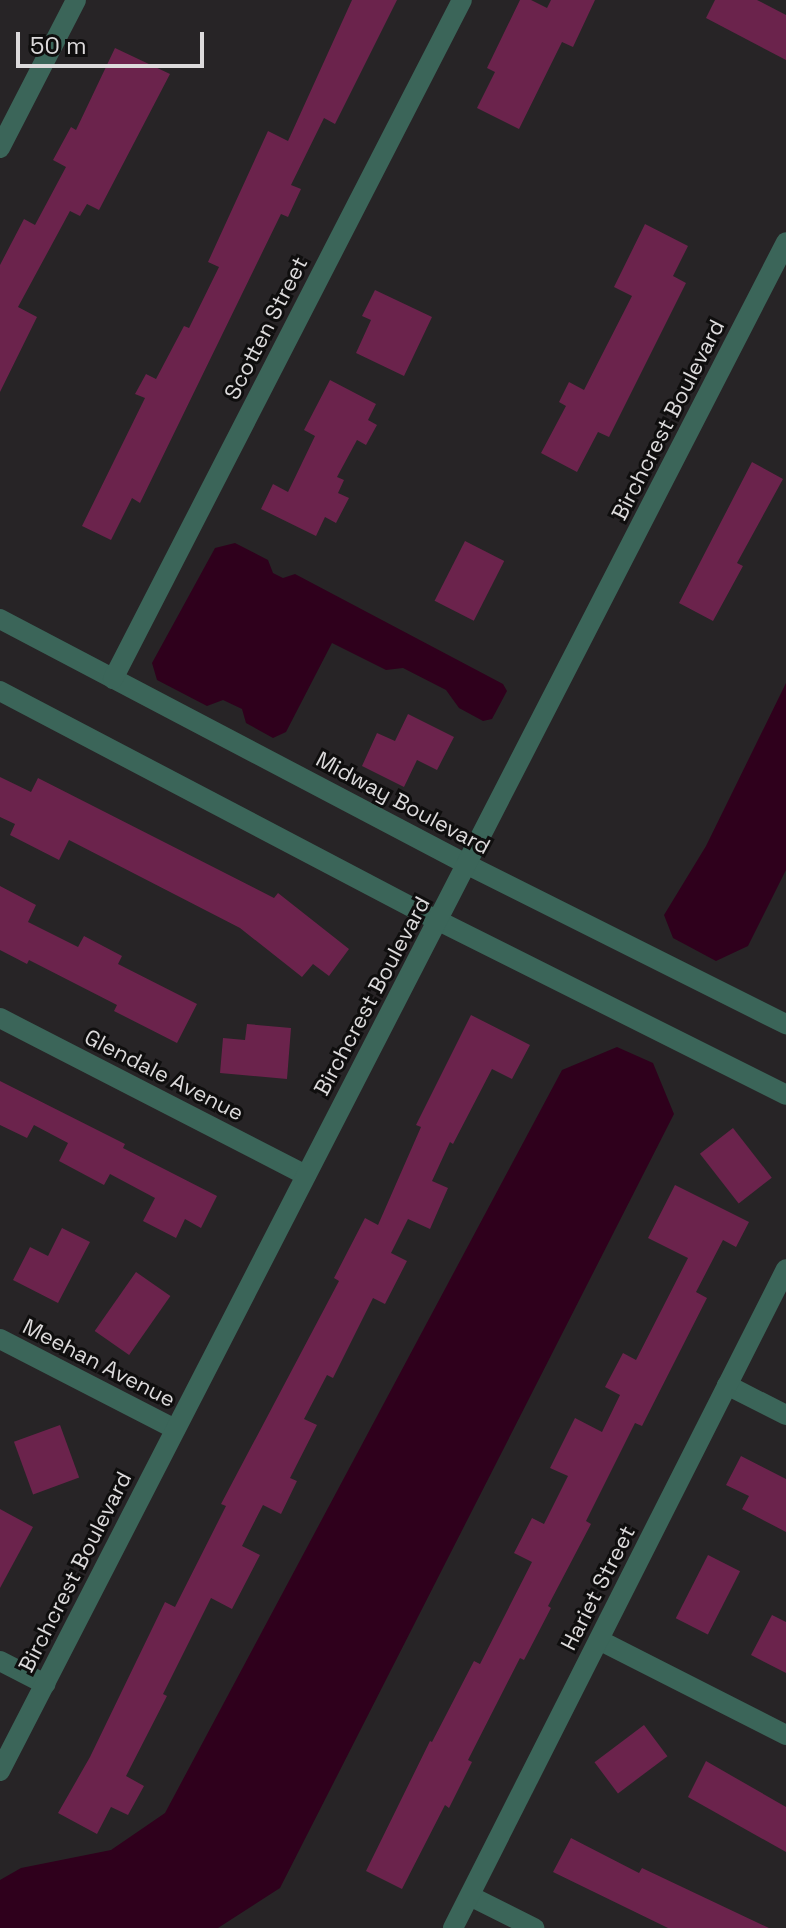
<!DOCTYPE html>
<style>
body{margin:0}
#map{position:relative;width:786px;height:1928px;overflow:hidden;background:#272426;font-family:"Space Grotesk",sans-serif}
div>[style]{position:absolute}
.water>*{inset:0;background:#2f001c}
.building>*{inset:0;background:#6b234c;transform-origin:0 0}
.minor>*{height:20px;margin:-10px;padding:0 10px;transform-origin:10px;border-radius:10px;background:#3b6559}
span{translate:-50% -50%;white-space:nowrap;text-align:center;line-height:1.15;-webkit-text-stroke:6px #0f0e0e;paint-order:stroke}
.street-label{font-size:22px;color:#dcdadb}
.scale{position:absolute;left:16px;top:32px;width:188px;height:36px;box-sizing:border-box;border:4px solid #dcdadb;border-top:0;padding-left:10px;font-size:24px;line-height:28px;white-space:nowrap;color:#dcdadb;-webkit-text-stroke:6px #0f0e0e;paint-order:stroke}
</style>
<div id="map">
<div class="water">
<i style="clip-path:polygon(235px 543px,268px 560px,273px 573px,283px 578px,295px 574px,503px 684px,507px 691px,492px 719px,483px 721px,459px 708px,446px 690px,403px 668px,386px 670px,332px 643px,286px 732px,273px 738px,246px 723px,242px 709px,223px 700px,207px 706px,157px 680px,152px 663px,215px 548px)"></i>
<i style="clip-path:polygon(786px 683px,786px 870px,748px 946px,716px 961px,673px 938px,664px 915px,706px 846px)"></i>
<i style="clip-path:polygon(617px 1047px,653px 1063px,674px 1114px,280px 1888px,218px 1928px,0 1928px,0 1880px,21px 1868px,111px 1850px,165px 1813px,562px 1070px)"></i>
</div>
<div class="building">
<i style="clip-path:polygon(352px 0,397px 0,335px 124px,324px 118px,291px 185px,301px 189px,288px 217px,281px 214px,140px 503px,132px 498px,111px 540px,82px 526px,145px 398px,135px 394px,146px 374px,156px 379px,184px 326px,189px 328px,219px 267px,208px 262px,268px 131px,288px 141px)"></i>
<i style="clip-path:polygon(520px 0,531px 0,547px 8px,551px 0,595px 0,573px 47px,562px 42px,519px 129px,477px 108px,495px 72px,487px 68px)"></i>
<i style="clip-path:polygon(715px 0,757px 0,786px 15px,786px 60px,706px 18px)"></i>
<i style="clip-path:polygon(115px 48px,170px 74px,99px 210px,87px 204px,80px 216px,70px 211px,18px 307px,37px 317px,0 392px,0 265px,24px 219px,35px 225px,66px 167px,53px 160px,71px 127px,76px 130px)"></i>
<i style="clip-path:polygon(645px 224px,688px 246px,673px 276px,686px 283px,609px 437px,598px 432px,577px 472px,541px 453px,566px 406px,559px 402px,569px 382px,584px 390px,632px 296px,614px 287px)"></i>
<i style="clip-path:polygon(375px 290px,432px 317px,404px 376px,356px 353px,371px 320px,362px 316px)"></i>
<i style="clip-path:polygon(330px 380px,376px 404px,368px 420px,377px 425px,366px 445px,357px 440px,337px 477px,344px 480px,338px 493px,349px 498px,336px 523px,325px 517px,316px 536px,261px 509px,273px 484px,288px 492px,315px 436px,304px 430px)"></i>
<i style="clip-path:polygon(752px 462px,783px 479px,737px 563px,743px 566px,713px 621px,679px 603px)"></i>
<i style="left:465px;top:541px;width:44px;height:67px;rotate:27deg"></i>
<i style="clip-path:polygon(408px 714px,454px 737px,437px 770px,417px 760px,404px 787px,362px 766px,377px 733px,395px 741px)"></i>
<i style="clip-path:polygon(0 777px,31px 792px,38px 778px,274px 898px,278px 893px,349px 949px,329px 976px,313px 964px,302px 977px,240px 928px,69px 840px,59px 860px,10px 835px,15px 824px,0 817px)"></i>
<i style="clip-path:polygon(0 886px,36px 905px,28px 922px,78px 947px,84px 936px,122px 956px,118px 964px,197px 1004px,177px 1043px,114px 1011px,117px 1005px,29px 960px,27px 964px,0 950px)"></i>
<i style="clip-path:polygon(471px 1015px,530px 1045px,512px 1079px,492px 1069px,453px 1144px,450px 1142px,432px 1181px,448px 1188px,430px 1229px,408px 1219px,391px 1253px,407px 1261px,385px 1304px,373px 1298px,333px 1378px,327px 1375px,304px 1419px,317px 1425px,290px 1478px,297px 1481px,281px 1514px,263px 1505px,242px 1546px,260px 1555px,232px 1609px,211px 1598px,163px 1694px,167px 1696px,126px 1776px,144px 1786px,128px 1815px,111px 1807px,97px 1834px,58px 1813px,90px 1757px,165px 1602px,175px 1607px,226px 1506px,221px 1504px,339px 1281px,334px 1278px,365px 1218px,378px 1225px,421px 1127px,416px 1125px)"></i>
<i style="clip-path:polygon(247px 1024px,291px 1028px,287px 1079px,220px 1073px,223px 1038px,245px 1040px)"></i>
<i style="clip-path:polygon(0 1081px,125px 1144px,123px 1148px,217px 1196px,201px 1228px,185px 1219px,176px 1238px,143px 1221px,155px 1198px,110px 1174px,104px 1185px,59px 1161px,68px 1143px,34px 1125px,27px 1138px,0 1125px)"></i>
<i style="left:733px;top:1128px;width:63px;height:42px;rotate:52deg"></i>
<i style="clip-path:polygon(675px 1185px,749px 1222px,736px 1247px,723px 1240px,696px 1292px,707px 1298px,642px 1426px,635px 1423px,586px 1521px,591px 1524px,548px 1606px,551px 1608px,524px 1660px,520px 1658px,468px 1760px,472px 1762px,449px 1808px,445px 1805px,402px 1889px,366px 1871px,430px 1741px,432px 1742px,474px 1661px,480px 1664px,532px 1562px,514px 1553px,532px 1518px,544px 1524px,568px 1476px,550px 1468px,575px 1418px,602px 1432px,620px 1395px,605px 1387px,623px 1353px,636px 1360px,688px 1258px,648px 1238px)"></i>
<i style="clip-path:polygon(62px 1228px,90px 1242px,58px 1303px,13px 1280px,30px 1247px,48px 1256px)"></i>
<i style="left:136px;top:1272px;width:42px;height:72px;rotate:35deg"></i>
<i style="left:60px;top:1425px;width:56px;height:49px;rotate:70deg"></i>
<i style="clip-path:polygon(741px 1456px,786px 1479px,786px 1532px,742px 1509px,749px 1496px,726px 1485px)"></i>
<i style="clip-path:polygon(0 1509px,33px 1527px,0 1588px)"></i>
<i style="left:708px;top:1555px;width:36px;height:71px;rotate:27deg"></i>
<i style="clip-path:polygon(772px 1615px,786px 1622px,786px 1673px,751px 1655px)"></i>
<i style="left:644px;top:1725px;width:39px;height:62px;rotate:53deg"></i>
<i style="clip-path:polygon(706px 1761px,786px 1807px,786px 1852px,688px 1797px)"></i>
<i style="clip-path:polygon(571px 1838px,639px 1873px,642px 1868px,769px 1928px,668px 1928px,553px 1872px)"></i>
</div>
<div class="minor">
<i style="left:0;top:148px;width:166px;rotate:-62.8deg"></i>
<i style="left:0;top:619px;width:529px;rotate:27.73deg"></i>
<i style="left:468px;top:865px;width:356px;rotate:26.6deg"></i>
<i style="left:113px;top:679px;width:763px;rotate:-62.8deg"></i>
<i style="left:0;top:691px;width:496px;rotate:27.7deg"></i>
<i style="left:439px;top:921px;width:388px;rotate:26.6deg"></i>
<i style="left:0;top:1018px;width:344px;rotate:27.2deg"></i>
<i style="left:0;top:1339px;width:197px;rotate:27.2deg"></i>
<i style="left:727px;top:1385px;width:66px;rotate:27deg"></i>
<i style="left:599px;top:1640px;width:210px;rotate:26.9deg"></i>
<i style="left:0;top:1661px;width:51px;rotate:27.1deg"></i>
<i style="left:0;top:1771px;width:1719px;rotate:-62.79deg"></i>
<i style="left:470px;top:1896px;width:72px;rotate:26.6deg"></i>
<i style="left:453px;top:1928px;width:738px;rotate:-63.19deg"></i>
</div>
<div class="street-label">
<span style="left:266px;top:328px;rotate:-63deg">Scotten Street</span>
<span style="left:668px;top:420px;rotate:-63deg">Birchcrest Boulevard</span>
<span style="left:403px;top:803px;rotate:28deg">Midway Boulevard</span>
<span style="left:372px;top:996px;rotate:-62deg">Birchcrest Boulevard</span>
<span style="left:164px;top:1075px;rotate:27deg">Glendale Avenue</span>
<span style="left:99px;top:1363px;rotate:27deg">Meehan Avenue</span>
<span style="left:75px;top:1572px;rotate:-63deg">Birchcrest Boulevard</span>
<span style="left:598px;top:1588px;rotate:-63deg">Hariet Street</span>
</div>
<div class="scale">50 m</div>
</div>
